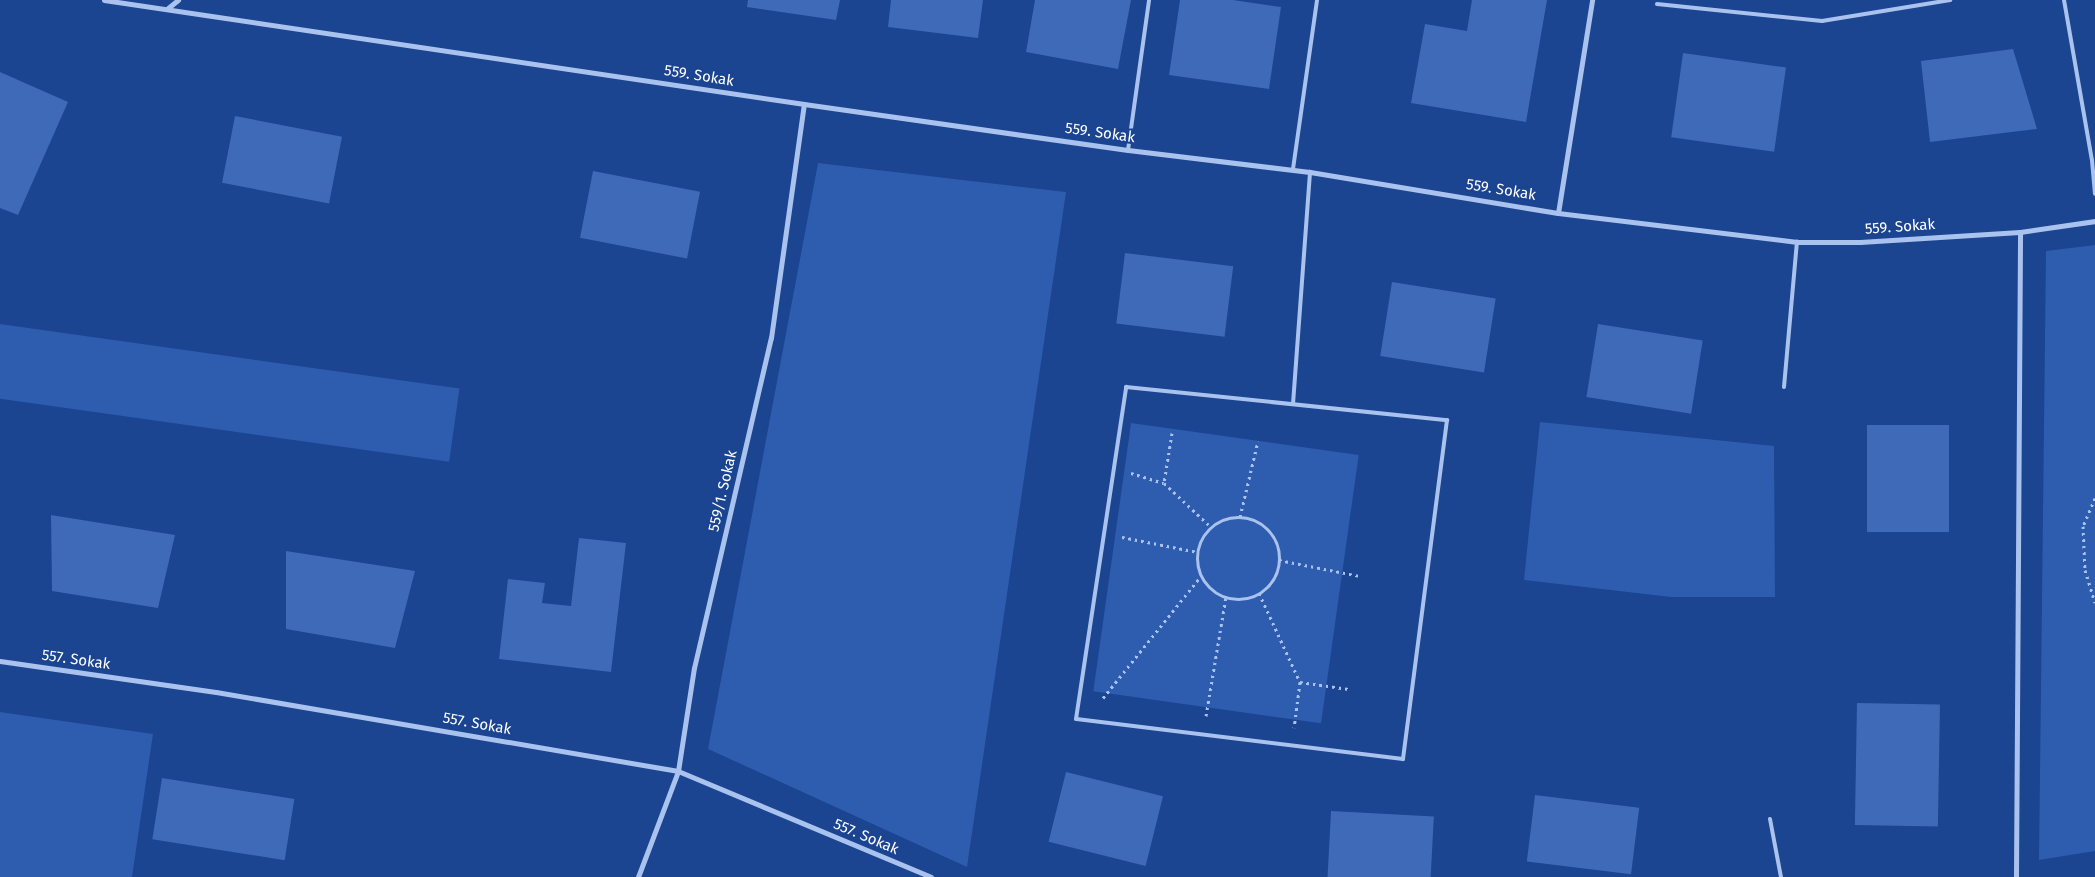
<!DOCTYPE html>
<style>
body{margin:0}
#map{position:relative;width:2095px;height:877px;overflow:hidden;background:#1b4491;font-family:"Fira Sans",sans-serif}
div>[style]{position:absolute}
.green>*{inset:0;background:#2e5caf;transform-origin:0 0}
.building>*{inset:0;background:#3f6ab7;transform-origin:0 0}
.path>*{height:3px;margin-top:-1.5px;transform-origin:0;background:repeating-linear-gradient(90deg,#aac3ee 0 2.5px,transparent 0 6.5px)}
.path>.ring{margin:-1.5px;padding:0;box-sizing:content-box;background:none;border:3px solid #aac3ee;border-radius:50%}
.lane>*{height:4px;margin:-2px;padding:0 2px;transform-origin:2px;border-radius:2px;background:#aac3ee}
.street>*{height:5px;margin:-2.5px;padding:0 2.5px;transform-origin:2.5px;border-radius:2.5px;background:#aac3ee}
span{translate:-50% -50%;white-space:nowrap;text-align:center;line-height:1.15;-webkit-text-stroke:4px #1b4491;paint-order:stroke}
.street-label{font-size:15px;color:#fff}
</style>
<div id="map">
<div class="green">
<i style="clip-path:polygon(818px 163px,1066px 192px,967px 867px,708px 749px)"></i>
<i style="clip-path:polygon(2095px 245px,2095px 851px,2039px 860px,2046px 251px)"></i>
<i style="left:0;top:324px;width:464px;height:74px;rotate:8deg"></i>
<i style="clip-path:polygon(1540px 422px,1774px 446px,1775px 597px,1671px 597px,1524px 580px)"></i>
<i style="left:1131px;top:423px;width:230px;height:271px;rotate:8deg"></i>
<i style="clip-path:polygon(0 712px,153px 734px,132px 877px,0 877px)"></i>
</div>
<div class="building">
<i style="clip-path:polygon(748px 0,840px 0,836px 20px,747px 7px)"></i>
<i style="clip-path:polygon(891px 0,983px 0,978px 38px,888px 27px)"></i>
<i style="clip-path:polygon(1035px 0,1131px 0,1118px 69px,1026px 52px)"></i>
<i style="clip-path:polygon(1180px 0,1233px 0,1281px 7px,1269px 89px,1169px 75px)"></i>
<i style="clip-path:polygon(1472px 0,1547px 0,1526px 122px,1411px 103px,1425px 24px,1467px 31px)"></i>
<i style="clip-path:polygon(2013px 49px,2037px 129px,1930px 142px,1921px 61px)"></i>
<i style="left:1683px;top:53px;width:104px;height:85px;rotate:8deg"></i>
<i style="clip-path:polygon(0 72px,68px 102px,18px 215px,0 208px)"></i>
<i style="left:235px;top:116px;width:109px;height:68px;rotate:11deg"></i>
<i style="left:593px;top:171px;width:109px;height:68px;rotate:11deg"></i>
<i style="left:1125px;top:253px;width:109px;height:71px;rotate:7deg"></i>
<i style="left:1392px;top:282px;width:105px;height:75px;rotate:9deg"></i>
<i style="left:1598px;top:324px;width:106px;height:74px;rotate:9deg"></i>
<i style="left:1867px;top:425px;width:82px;height:107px"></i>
<i style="clip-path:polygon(51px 515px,175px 535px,158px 608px,52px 591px)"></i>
<i style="clip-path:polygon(579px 538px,626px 543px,611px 672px,499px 659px,508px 579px,545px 583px,542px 603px,571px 606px)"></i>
<i style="clip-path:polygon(286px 551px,415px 571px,395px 648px,286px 629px)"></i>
<i style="left:1857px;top:703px;width:83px;height:122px;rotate:1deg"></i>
<i style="left:1066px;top:772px;width:100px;height:72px;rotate:14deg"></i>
<i style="left:162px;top:778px;width:134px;height:62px;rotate:9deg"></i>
<i style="left:1535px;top:795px;width:105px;height:67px;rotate:7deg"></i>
<i style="left:1331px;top:811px;width:103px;height:66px;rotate:3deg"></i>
</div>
<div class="path">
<i style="left:1172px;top:433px;width:51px;rotate:99.1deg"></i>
<i style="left:1164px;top:483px;width:64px;rotate:43.1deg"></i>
<i style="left:1131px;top:473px;width:34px;rotate:17deg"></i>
<i style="left:2095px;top:498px;width:30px;rotate:113deg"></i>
<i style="left:2083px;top:526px;width:44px;rotate:87.4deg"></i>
<i style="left:2085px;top:570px;width:34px;rotate:73deg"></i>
<i style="left:1240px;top:517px;width:78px;rotate:-76.7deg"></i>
<i class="ring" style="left:1197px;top:517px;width:79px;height:79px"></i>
<i style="left:1122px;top:537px;width:77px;rotate:11.2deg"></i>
<i style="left:1279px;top:560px;width:83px;rotate:11.2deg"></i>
<i style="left:1259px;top:593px;width:98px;rotate:65.3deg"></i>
<i style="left:1300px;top:682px;width:46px;rotate:97.4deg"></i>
<i style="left:1300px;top:682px;width:49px;rotate:8.3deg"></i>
<i style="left:1103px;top:698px;width:156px;rotate:-51.2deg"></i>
<i style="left:1206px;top:716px;width:121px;rotate:-80.5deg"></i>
</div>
<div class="lane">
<i style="left:2064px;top:0;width:162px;rotate:80.1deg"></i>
<i style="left:2092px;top:160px;width:34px;rotate:85deg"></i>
<i style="left:1657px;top:4px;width:166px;rotate:5.9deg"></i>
<i style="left:1822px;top:21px;width:130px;rotate:-9.3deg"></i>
<i style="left:1128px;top:150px;width:151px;rotate:-82deg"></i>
<i style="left:1293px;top:169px;width:171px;rotate:-81.9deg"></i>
<i style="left:1126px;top:387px;width:323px;rotate:5.9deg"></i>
<i style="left:1447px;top:420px;width:342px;rotate:97.4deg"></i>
<i style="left:1403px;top:759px;width:329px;rotate:-173deg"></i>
<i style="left:1076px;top:719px;width:336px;rotate:-81.4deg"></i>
<i style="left:1784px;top:387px;width:146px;rotate:-84.9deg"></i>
<i style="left:1293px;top:404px;width:233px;rotate:-85.8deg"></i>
<i style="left:1770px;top:819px;width:59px;rotate:79.3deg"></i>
</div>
<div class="street">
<i style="left:104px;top:0;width:708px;rotate:8.45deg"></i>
<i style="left:804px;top:104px;width:327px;rotate:8.1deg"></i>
<i style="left:1128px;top:150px;width:183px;rotate:6.9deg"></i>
<i style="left:1310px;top:172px;width:251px;rotate:9.4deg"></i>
<i style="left:1558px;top:213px;width:241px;rotate:6.9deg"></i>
<i style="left:1797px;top:242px;width:63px"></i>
<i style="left:1860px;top:242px;width:160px;rotate:-3.6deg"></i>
<i style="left:2020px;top:232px;width:76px;rotate:-8.3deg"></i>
<i style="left:168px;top:8px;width:13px;rotate:-39deg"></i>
<i style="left:1558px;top:213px;width:216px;rotate:-80.9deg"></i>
<i style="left:0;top:661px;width:218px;rotate:8.2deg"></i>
<i style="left:216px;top:692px;width:469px;rotate:9.7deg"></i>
<i style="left:678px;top:771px;width:274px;rotate:22.7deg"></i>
<i style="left:638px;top:877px;width:113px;rotate:-69.3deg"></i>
<i style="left:678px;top:771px;width:104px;rotate:-81.2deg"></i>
<i style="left:694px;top:668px;width:339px;rotate:-76.9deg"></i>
<i style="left:771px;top:338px;width:236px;rotate:-82deg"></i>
<i style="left:2016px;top:877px;width:645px;rotate:-89.64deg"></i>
</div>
<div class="street-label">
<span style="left:699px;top:76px;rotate:9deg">559. Sokak</span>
<span style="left:1100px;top:133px;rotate:8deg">559. Sokak</span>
<span style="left:1501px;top:190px;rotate:9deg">559. Sokak</span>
<span style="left:1900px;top:227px;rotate:-4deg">559. Sokak</span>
<span style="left:723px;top:491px;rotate:-77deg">559/1. Sokak</span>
<span style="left:76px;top:660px;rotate:8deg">557. Sokak</span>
<span style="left:477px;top:724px;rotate:10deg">557. Sokak</span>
<span style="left:866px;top:837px;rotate:23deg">557. Sokak</span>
</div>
</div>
